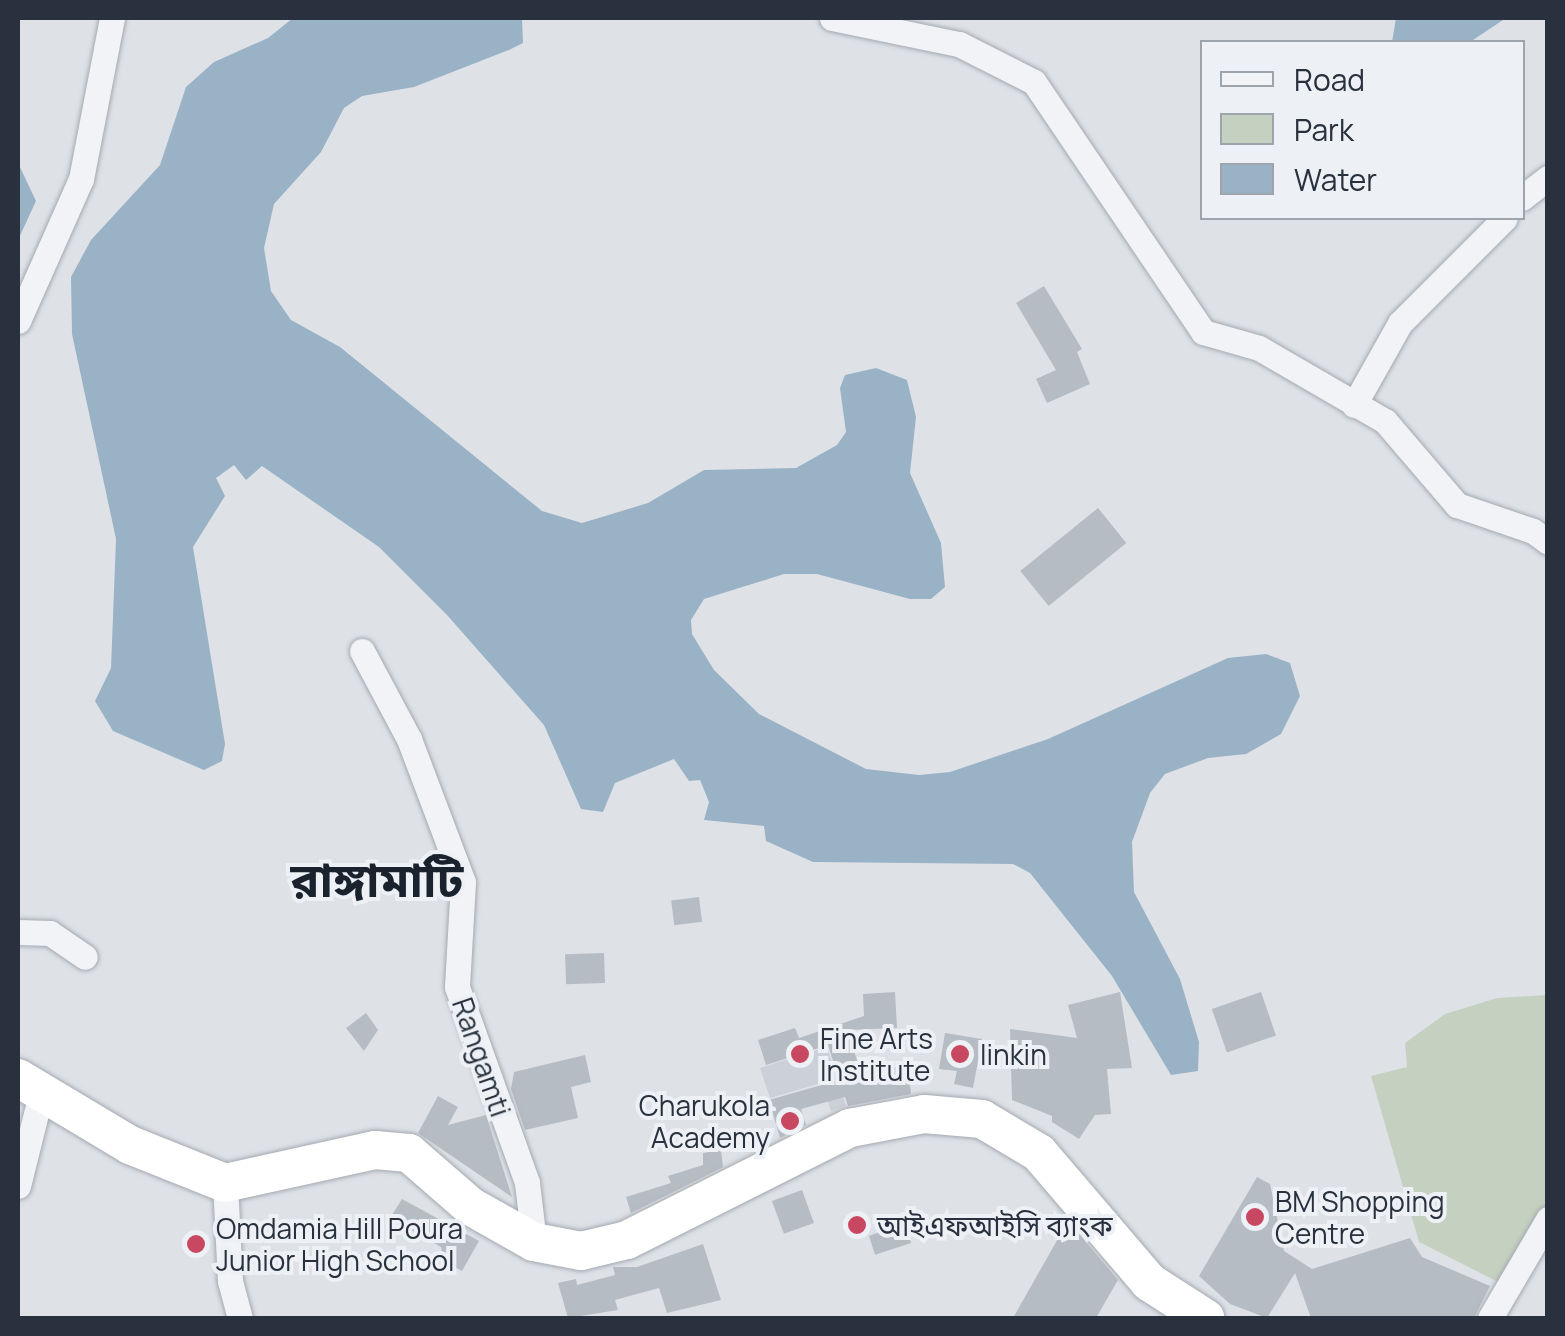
<!DOCTYPE html>
<meta charset="utf-8">
<style>
body{margin:0}
#map{position:relative;width:1565px;height:1336px;overflow:hidden;background:#dee2e7;font-family:Manrope,"Noto Sans Bengali",sans-serif}
div>[style]{position:absolute}
.built>*{inset:0;background:#ccd1d9}
.green>*{inset:0;background:#c5d1c0}
.water>*{inset:0;background:#9ab2c6}
.building>*{inset:0;background:#b6bcc4;transform-origin:0 0}
.roads{filter:drop-shadow(0 0 2px #a4a9b1) drop-shadow(0 0 2px #a4a9b1)}
.minor>*{height:25px;margin:-12.5px;padding:0 12.5px;transform-origin:12.5px;border-radius:12.5px;background:#f1f3f6}
.highway>*{height:38px;margin:-19px;padding:0 19px;transform-origin:19px;border-radius:19px;background:#fff}
.dots>*{width:28px;height:28px;translate:-50% -50%;box-sizing:border-box;border:5px solid #edf1f5;border-radius:50%}
span{translate:-50% -50%;white-space:nowrap;text-align:center;line-height:1.15;-webkit-text-stroke:8px #edf1f5;paint-order:stroke}
.poi-label{font-size:28px;color:#28313d}
.left{translate:0 -50%;text-align:left}
.right{translate:-100% -50%;text-align:right}
.street-label{font-size:28px;color:#28313d}
.town-label{font-size:48px;color:#1a222e;font-weight:700}
.frame{position:absolute;inset:0;border:20px solid #28313d;pointer-events:none}
.legend{position:absolute;left:1200px;top:40px;width:325px;height:180px;box-sizing:border-box;background:#edf1f5;border:2px solid #9ea4ab;margin:0;padding:12px 18px;list-style:none;font-size:30px;color:#28313d}
.legend li{display:flex;align-items:center;gap:20px;height:50px}
.legend b{width:50px;border:2px solid #9ea4ab}
</style>
<div id="map">
<div class="built">
<i style="clip-path:polygon(827px 1047px,846px 1106px,831px 1111px,821px 1083px,770px 1098px,760px 1068px)"></i>
</div>
<div class="green">
<i style="clip-path:polygon(1547px 995px,1547px 1206px,1504px 1285px,1419px 1242px,1371px 1076px,1407px 1067px,1405px 1043px,1445px 1014px,1497px 998px)"></i>
</div>
<div class="water">
<i style="clip-path:polygon(293px 18px,522px 18px,523px 43px,511px 49px,414px 87px,362px 96px,344px 108px,321px 152px,274px 204px,264px 248px,271px 291px,291px 320px,340px 347px,542px 511px,582px 523px,648px 503px,704px 470px,796px 468px,837px 445px,846px 432px,840px 388px,845px 375px,876px 368px,907px 380px,916px 417px,910px 473px,941px 543px,945px 587px,931px 599px,910px 599px,817px 574px,784px 574px,704px 599px,691px 620px,692px 634px,714px 670px,759px 714px,866px 769px,919px 775px,950px 772px,1048px 739px,1228px 658px,1266px 654px,1290px 663px,1300px 696px,1281px 734px,1246px 754px,1208px 758px,1165px 774px,1150px 793px,1132px 842px,1134px 892px,1180px 979px,1199px 1042px,1198px 1071px,1171px 1075px,1112px 976px,1030px 873px,1013px 864px,813px 862px,766px 841px,764px 826px,704px 820px,709px 802px,700px 780px,689px 781px,674px 759px,615px 783px,603px 812px,581px 809px,544px 725px,447px 615px,379px 547px,262px 466px,246px 480px,234px 465px,216px 478px,225px 496px,193px 547px,225px 744px,222px 761px,204px 770px,113px 731px,95px 701px,111px 668px,116px 539px,72px 334px,71px 277px,91px 240px,160px 165px,186px 87px,214px 62px,268px 38px)"></i>
<i style="clip-path:polygon(1396px 18px,1506px 18px,1470px 42px,1392px 42px)"></i>
<i style="clip-path:polygon(18px 163px,36px 201px,18px 240px)"></i>
</div>
<div class="building">
<i style="clip-path:polygon(1044px 286px,1082px 349px,1077px 352px,1090px 384px,1047px 403px,1036px 379px,1056px 370px,1016px 303px)"></i>
<i style="left:1098px;top:508px;width:45px;height:100px;rotate:51deg"></i>
<i style="left:699px;top:897px;width:25px;height:28px;rotate:83deg"></i>
<i style="left:604px;top:953px;width:30px;height:39px;rotate:88deg"></i>
<i style="clip-path:polygon(895px 992px,897px 1028px,847px 1030px,862px 1075px,908px 1064px,911px 1094px,848px 1106px,845px 1097px,801px 1109px,806px 1125px,780px 1138px,769px 1100px,839px 1080px,828px 1045px,766px 1065px,758px 1040px,795px 1028px,799px 1038px,864px 1016px,863px 994px)"></i>
<i style="clip-path:polygon(1120px 992px,1132px 1068px,1107px 1069px,1111px 1114px,1095px 1115px,1079px 1139px,1052px 1122px,1052px 1116px,1012px 1100px,1010px 1029px,1077px 1038px,1068px 1005px)"></i>
<i style="left:1261px;top:992px;width:46px;height:52px;rotate:71deg"></i>
<i style="clip-path:polygon(366px 1013px,378px 1030px,364px 1051px,346px 1028px)"></i>
<i style="clip-path:polygon(945px 1033px,982px 1039px,973px 1088px,954px 1084px,957px 1071px,939px 1069px)"></i>
<i style="clip-path:polygon(585px 1055px,591px 1082px,571px 1087px,578px 1118px,525px 1130px,511px 1089px,514px 1072px)"></i>
<i style="clip-path:polygon(438px 1096px,458px 1107px,448px 1125px,486px 1115px,512px 1197px,418px 1133px)"></i>
<i style="clip-path:polygon(721px 1150px,723px 1167px,631px 1213px,626px 1197px,671px 1183px,668px 1176px,703px 1165px,703px 1153px)"></i>
<i style="clip-path:polygon(1257px 1177px,1270px 1184px,1284px 1251px,1312px 1269px,1410px 1238px,1422px 1257px,1490px 1286px,1474px 1318px,1311px 1318px,1295px 1273px,1267px 1318px,1230px 1304px,1199px 1276px)"></i>
<i style="left:802px;top:1190px;width:35px;height:32px;rotate:70deg"></i>
<i style="clip-path:polygon(402px 1199px,479px 1241px,462px 1271px,443px 1260px,441px 1247px,390px 1218px)"></i>
<i style="clip-path:polygon(1068px 1221px,1118px 1280px,1096px 1318px,1013px 1318px)"></i>
<i style="left:905px;top:1224px;width:20px;height:38px;rotate:72deg"></i>
<i style="clip-path:polygon(703px 1244px,721px 1300px,667px 1313px,659px 1288px,615px 1300px,618px 1310px,568px 1318px,558px 1283px,576px 1279px,577px 1285px,615px 1275px,613px 1267px,637px 1267px)"></i>
</div>
<div class="roads">
<div class="minor">
<i style="left:832px;top:18px;width:130px;rotate:11.6deg"></i>
<i style="left:959px;top:44px;width:84px;rotate:26.9deg"></i>
<i style="left:1034px;top:82px;width:302px;rotate:55.9deg"></i>
<i style="left:1203px;top:332px;width:58px;rotate:15.9deg"></i>
<i style="left:1259px;top:348px;width:146px;rotate:30.1deg"></i>
<i style="left:1385px;top:421px;width:111px;rotate:49.4deg"></i>
<i style="left:1457px;top:505px;width:80px;rotate:18.9deg"></i>
<i style="left:1533px;top:531px;width:19px;rotate:36deg"></i>
<i style="left:1522px;top:198px;width:33px;rotate:-38deg"></i>
<i style="left:18px;top:321px;width:155px;rotate:-66.1deg"></i>
<i style="left:81px;top:179px;width:164px;rotate:-79.1deg"></i>
<i style="left:1354px;top:405px;width:94px;rotate:-60.7deg"></i>
<i style="left:1400px;top:323px;width:148px;rotate:-45deg"></i>
<i style="left:362px;top:651px;width:100px;rotate:61.9deg"></i>
<i style="left:409px;top:739px;width:153px;rotate:69.3deg"></i>
<i style="left:463px;top:882px;width:105px;rotate:93.3deg"></i>
<i style="left:457px;top:987px;width:208px;rotate:70.3deg"></i>
<i style="left:527px;top:1183px;width:59px;rotate:83.2deg"></i>
<i style="left:18px;top:932px;width:32px;rotate:2deg"></i>
<i style="left:50px;top:933px;width:42px;rotate:34.4deg"></i>
<i style="left:225px;top:1183px;width:98px;rotate:87.1deg"></i>
<i style="left:230px;top:1281px;width:38px;rotate:75deg"></i>
<i style="left:18px;top:1186px;width:95px;rotate:-76deg"></i>
<i style="left:1490px;top:1318px;width:115px;rotate:-59.6deg"></i>
</div>
<div class="highway">
<i style="left:18px;top:1078px;width:131px;rotate:30.9deg"></i>
<i style="left:130px;top:1145px;width:102px;rotate:21.8deg"></i>
<i style="left:225px;top:1183px;width:154px;rotate:-12.4deg"></i>
<i style="left:375px;top:1150px;width:34px;rotate:5deg"></i>
<i style="left:409px;top:1153px;width:81px;rotate:41deg"></i>
<i style="left:470px;top:1206px;width:73px;rotate:29.4deg"></i>
<i style="left:534px;top:1242px;width:48px;rotate:10.8deg"></i>
<i style="left:581px;top:1251px;width:47px;rotate:-13.4deg"></i>
<i style="left:627px;top:1240px;width:250px;rotate:-26.7deg"></i>
<i style="left:850px;top:1128px;width:75px;rotate:-10.7deg"></i>
<i style="left:924px;top:1114px;width:58px;rotate:4.9deg"></i>
<i style="left:982px;top:1119px;width:66px;rotate:30.8deg"></i>
<i style="left:1039px;top:1153px;width:170px;rotate:49.5deg"></i>
<i style="left:1149px;top:1282px;width:67px;rotate:32.7deg"></i>
</div>
</div>
<div class="dots">
<i style="left:800px;top:1054px;background:#c84862"></i>
<i style="left:960px;top:1054px;background:#c84862"></i>
<i style="left:790px;top:1121px;background:#c84862"></i>
<i style="left:1255px;top:1217px;background:#c84862"></i>
<i style="left:857px;top:1225px;background:#c84862"></i>
<i style="left:196px;top:1244px;background:#c84862"></i>
</div>
<div class="poi-label">
<span class="left" style="left:820px;top:1054px">Fine Arts<br>Institute</span>
<span class="left" style="left:980px;top:1054px">linkin</span>
<span class="right" style="left:770px;top:1121px">Charukola<br>Academy</span>
<span class="left" style="left:1275px;top:1217px">BM Shopping<br>Centre</span>
<span class="left" style="left:877px;top:1225px">আইএফআইসি ব্যাংক</span>
<span class="left" style="left:216px;top:1244px">Omdamia Hill Poura<br>Junior High School</span>
</div>
<div class="street-label">
<span style="left:482px;top:1057px;rotate:71deg">Rangamti</span>
</div>
<div class="town-label">
<span style="left:377px;top:879px">রাঙ্গামাটি</span>
</div>
<div class="frame"></div>
<ul class="legend">
<li><b style="height:12px;background:#f1f3f6"></b>Road</li>
<li><b style="height:28px;background:#c5d1c0"></b>Park</li>
<li><b style="height:28px;background:#9ab2c6"></b>Water</li>
</ul>
</div>
